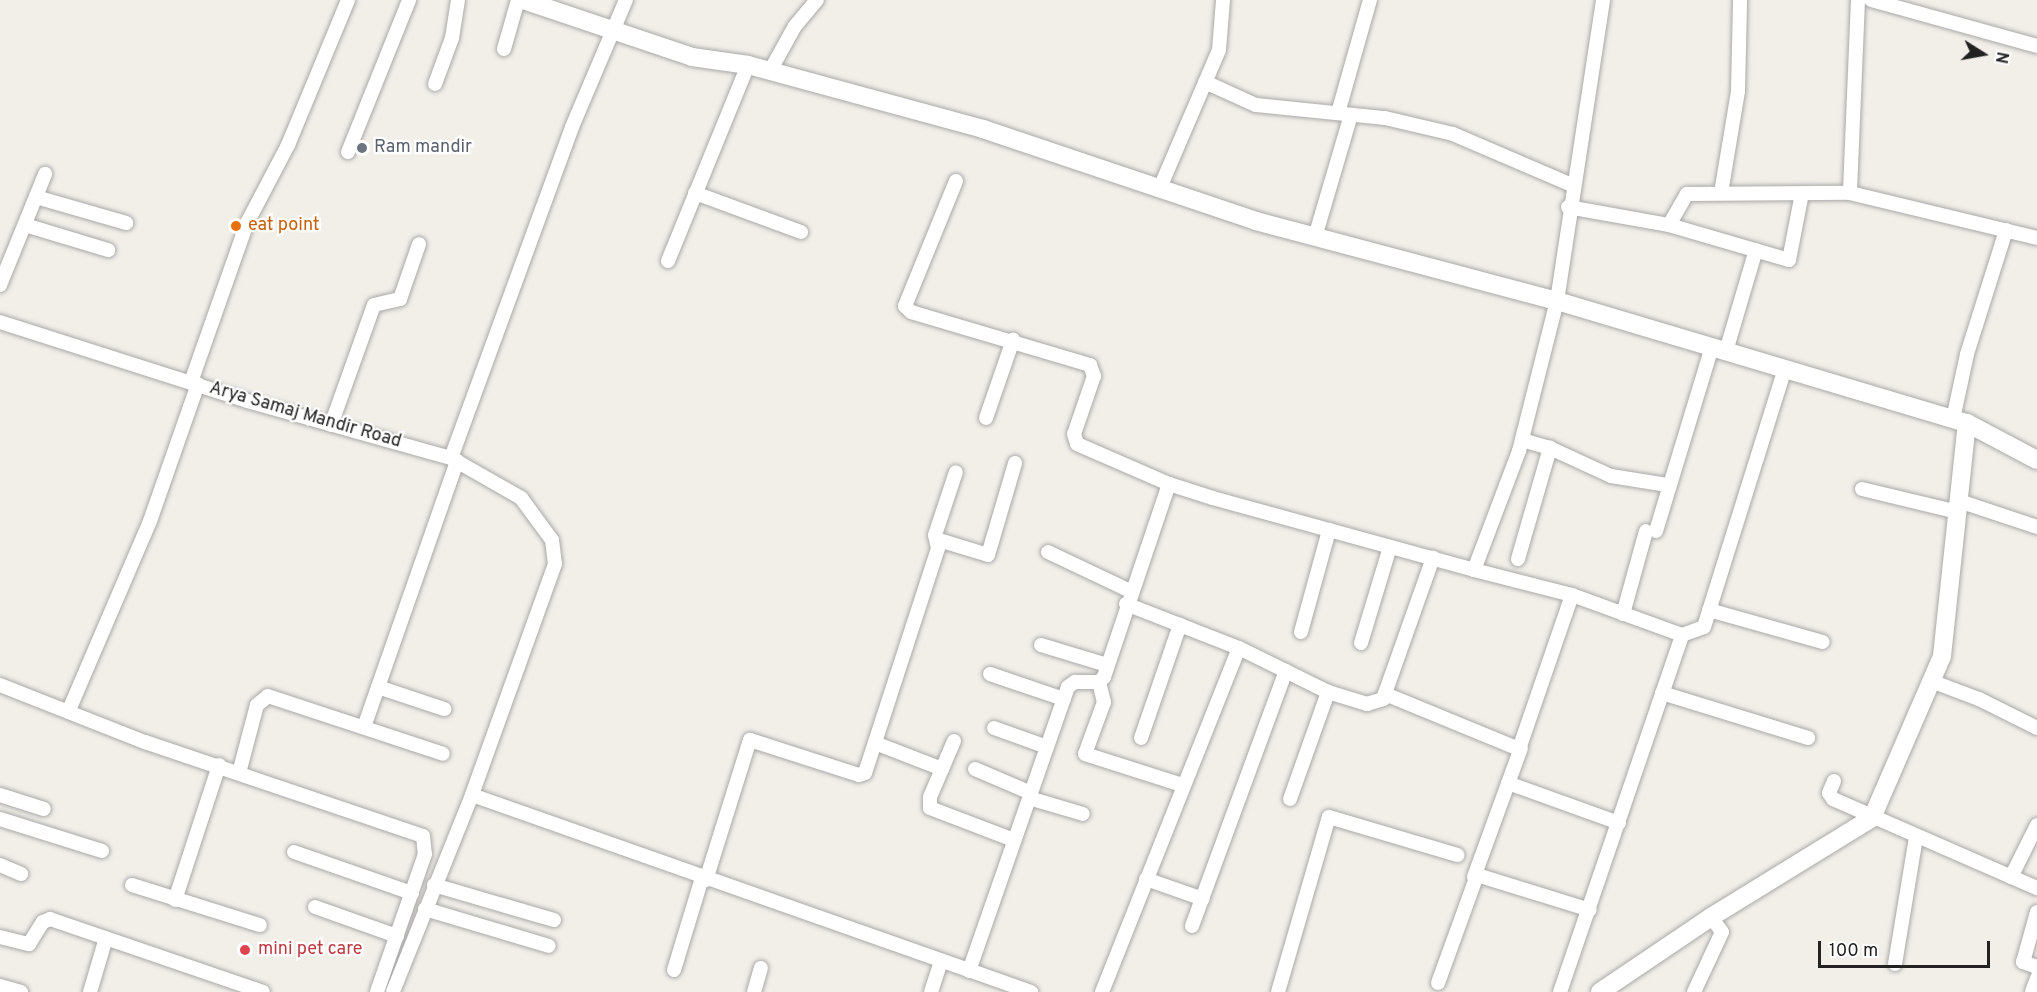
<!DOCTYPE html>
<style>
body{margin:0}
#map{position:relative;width:2037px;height:992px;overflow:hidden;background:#f2efe9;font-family:Overpass,sans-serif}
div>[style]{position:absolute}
.roads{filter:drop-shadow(0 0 2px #a9a9a9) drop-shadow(0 0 2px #a9a9a9)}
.minor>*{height:14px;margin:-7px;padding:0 7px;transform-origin:7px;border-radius:7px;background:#fff}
.tertiary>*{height:18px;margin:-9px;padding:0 9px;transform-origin:9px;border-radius:9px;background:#fff}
.dots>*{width:16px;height:16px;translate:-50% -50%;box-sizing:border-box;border:3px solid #fff;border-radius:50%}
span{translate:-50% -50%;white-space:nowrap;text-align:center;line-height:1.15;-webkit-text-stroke:4.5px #fff;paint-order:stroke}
.worship-label{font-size:18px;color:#5b616d}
.left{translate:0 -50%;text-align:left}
.food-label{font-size:18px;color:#c56008}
.street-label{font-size:18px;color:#222}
.health-label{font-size:18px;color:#be3a42}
.north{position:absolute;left:1953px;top:24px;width:60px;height:60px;-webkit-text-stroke:4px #fff;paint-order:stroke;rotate:101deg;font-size:16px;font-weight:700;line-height:24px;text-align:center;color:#222}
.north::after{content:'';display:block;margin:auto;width:21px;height:27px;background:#222;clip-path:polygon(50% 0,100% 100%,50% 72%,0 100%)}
.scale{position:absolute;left:1818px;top:941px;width:172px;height:27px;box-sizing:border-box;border:3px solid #222;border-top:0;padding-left:8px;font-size:18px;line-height:21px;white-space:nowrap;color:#222;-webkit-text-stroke:4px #fff;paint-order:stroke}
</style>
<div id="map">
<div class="roads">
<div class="minor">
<i style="left:1858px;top:0;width:193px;rotate:92.4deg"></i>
<i style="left:1850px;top:193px;width:192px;rotate:13.5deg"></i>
<i style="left:1871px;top:0;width:172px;rotate:15.5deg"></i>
<i style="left:504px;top:49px;width:51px;rotate:-74.1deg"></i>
<i style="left:770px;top:71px;width:51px;rotate:-60.9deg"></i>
<i style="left:795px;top:26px;width:34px;rotate:-50deg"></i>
<i style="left:1205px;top:82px;width:56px;rotate:24.3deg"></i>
<i style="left:1256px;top:105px;width:130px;rotate:5.8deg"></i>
<i style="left:1385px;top:118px;width:70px;rotate:13.2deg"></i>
<i style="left:1453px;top:134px;width:129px;rotate:23.2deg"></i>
<i style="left:435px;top:84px;width:49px;rotate:-69.7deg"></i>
<i style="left:452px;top:38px;width:38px;rotate:-81deg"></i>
<i style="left:1338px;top:113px;width:117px;rotate:-74.2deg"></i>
<i style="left:348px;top:152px;width:164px;rotate:-68.1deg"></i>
<i style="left:956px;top:181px;width:135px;rotate:112.2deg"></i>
<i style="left:905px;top:306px;width:8px;rotate:45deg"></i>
<i style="left:911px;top:312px;width:187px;rotate:16.5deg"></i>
<i style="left:1090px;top:365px;width:12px;rotate:70deg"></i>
<i style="left:1094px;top:376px;width:61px;rotate:109deg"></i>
<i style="left:1074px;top:434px;width:10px;rotate:73deg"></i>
<i style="left:1077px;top:444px;width:100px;rotate:23.5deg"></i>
<i style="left:1169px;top:484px;width:46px;rotate:17.7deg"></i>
<i style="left:1213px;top:498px;width:271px;rotate:15.4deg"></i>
<i style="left:1159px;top:190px;width:152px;rotate:-66.8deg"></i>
<i style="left:1219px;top:50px;width:50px;rotate:-85.4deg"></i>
<i style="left:695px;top:193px;width:113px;rotate:20.2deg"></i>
<i style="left:1721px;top:193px;width:103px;rotate:-80.5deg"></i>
<i style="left:1738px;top:91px;width:91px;rotate:-88.7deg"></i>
<i style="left:36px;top:197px;width:94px;rotate:16.1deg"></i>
<i style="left:1568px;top:207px;width:103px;rotate:10.1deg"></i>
<i style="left:1669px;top:225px;width:36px;rotate:-60deg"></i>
<i style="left:1687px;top:194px;width:163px;rotate:-0.4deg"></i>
<i style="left:25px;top:225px;width:87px;rotate:16.8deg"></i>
<i style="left:1669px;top:225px;width:125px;rotate:16.3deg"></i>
<i style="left:1789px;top:260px;width:68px;rotate:-79deg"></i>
<i style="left:1315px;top:237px;width:127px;rotate:-73.6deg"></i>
<i style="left:668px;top:261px;width:212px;rotate:-67.8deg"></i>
<i style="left:0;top:285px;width:120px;rotate:-67.9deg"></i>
<i style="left:0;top:322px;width:259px;rotate:17.7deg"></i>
<i style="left:247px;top:401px;width:212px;rotate:15.6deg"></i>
<i style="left:451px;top:458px;width:81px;rotate:29.7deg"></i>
<i style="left:521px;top:498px;width:52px;rotate:53.6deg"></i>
<i style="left:552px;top:540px;width:24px;rotate:83deg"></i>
<i style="left:555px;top:564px;width:245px;rotate:109.8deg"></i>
<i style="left:472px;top:795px;width:212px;rotate:111.9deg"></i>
<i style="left:1726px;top:351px;width:105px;rotate:-73.5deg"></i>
<i style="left:191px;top:382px;width:169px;rotate:-70.6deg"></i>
<i style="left:247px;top:223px;width:88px;rotate:-62.3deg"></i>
<i style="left:288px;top:145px;width:157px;rotate:-67.5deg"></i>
<i style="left:986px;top:418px;width:83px;rotate:-70.9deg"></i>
<i style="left:1953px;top:419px;width:66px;rotate:-77.8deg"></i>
<i style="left:1967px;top:354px;width:130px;rotate:-72.5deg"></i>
<i style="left:331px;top:425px;width:127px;rotate:-70.3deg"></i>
<i style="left:374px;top:305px;width:27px;rotate:-13deg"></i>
<i style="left:400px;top:299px;width:58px;rotate:-70.9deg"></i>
<i style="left:1522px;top:440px;width:29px;rotate:16deg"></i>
<i style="left:1550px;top:448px;width:67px;rotate:24.7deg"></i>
<i style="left:1611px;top:476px;width:57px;rotate:9.1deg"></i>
<i style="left:451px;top:458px;width:352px;rotate:-69.9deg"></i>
<i style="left:572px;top:127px;width:138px;rotate:-67deg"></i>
<i style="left:1862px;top:489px;width:99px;rotate:13.5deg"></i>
<i style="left:1959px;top:501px;width:82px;rotate:18.4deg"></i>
<i style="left:1656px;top:531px;width:192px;rotate:-73.1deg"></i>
<i style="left:939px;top:540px;width:51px;rotate:17deg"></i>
<i style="left:988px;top:555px;width:96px;rotate:-73.6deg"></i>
<i style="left:1048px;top:552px;width:91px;rotate:25.4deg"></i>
<i style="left:1518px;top:559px;width:116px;rotate:-73.9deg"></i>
<i style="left:1126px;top:604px;width:121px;rotate:21.3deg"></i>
<i style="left:1239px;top:648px;width:99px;rotate:26.3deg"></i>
<i style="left:1328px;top:692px;width:41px;rotate:17.1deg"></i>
<i style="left:1367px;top:704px;width:17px;rotate:-17deg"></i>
<i style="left:1383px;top:699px;width:150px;rotate:-70.5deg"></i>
<i style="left:1709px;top:610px;width:118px;rotate:15.7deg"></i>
<i style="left:1623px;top:614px;width:86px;rotate:-74.5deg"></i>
<i style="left:1301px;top:632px;width:106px;rotate:-74.6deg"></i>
<i style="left:1682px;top:635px;width:23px;rotate:-20deg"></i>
<i style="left:1704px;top:627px;width:270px;rotate:-72.6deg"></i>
<i style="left:1361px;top:643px;width:100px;rotate:-73.2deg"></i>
<i style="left:1041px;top:645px;width:69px;rotate:16.9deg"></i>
<i style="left:990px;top:674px;width:78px;rotate:18.7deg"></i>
<i style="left:1931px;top:681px;width:51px;rotate:20.6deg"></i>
<i style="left:1979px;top:699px;width:65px;rotate:26.6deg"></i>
<i style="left:1099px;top:682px;width:21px;rotate:76deg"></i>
<i style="left:1104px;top:702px;width:55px;rotate:110.1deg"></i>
<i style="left:1085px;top:754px;width:102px;rotate:17.7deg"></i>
<i style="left:0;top:685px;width:156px;rotate:21.5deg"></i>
<i style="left:145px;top:742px;width:293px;rotate:18.7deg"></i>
<i style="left:423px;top:836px;width:18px;rotate:84deg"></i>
<i style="left:425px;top:854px;width:146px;rotate:109.2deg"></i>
<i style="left:378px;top:687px;width:70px;rotate:18.4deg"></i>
<i style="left:1662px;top:693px;width:153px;rotate:17.1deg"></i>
<i style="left:1385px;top:694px;width:145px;rotate:22.3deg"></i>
<i style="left:1519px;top:749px;width:163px;rotate:-71deg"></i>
<i style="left:69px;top:710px;width:206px;rotate:-66.8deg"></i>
<i style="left:150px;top:521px;width:145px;rotate:-70.7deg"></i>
<i style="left:364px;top:727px;width:282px;rotate:-70.7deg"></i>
<i style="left:994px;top:728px;width:56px;rotate:19.7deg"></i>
<i style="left:1141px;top:738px;width:120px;rotate:-71deg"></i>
<i style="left:954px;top:741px;width:61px;rotate:113.2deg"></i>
<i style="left:930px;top:797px;width:11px;rotate:90deg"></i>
<i style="left:930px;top:808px;width:90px;rotate:20.9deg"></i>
<i style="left:875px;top:743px;width:72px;rotate:21.2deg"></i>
<i style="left:975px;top:769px;width:61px;rotate:23.2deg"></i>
<i style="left:239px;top:773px;width:70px;rotate:-75.2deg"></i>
<i style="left:257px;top:705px;width:14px;rotate:-39deg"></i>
<i style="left:268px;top:696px;width:184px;rotate:18.3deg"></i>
<i style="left:1834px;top:781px;width:13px;rotate:113deg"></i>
<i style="left:1829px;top:793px;width:7px;rotate:56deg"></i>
<i style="left:1833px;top:799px;width:223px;rotate:23.6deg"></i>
<i style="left:1508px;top:783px;width:118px;rotate:19.8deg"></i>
<i style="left:0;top:795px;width:46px;rotate:17.7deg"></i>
<i style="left:472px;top:795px;width:593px;rotate:19.41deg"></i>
<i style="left:1029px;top:798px;width:56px;rotate:16.5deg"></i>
<i style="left:1290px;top:799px;width:114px;rotate:-70.4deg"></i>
<i style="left:0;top:819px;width:107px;rotate:17.4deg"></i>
<i style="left:294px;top:852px;width:125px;rotate:19.2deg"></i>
<i style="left:0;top:865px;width:23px;rotate:23deg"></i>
<i style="left:1474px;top:877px;width:137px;rotate:-70deg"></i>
<i style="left:2011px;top:877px;width:58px;rotate:-63.4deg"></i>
<i style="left:1146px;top:879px;width:60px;rotate:19.3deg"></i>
<i style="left:706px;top:880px;width:147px;rotate:-72.6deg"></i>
<i style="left:750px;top:740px;width:114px;rotate:17.8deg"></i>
<i style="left:859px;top:775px;width:6px;rotate:-18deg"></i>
<i style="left:865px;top:773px;width:237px;rotate:-72deg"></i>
<i style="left:938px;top:548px;width:13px;rotate:-103deg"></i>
<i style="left:935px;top:535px;width:66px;rotate:-71.6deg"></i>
<i style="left:132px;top:885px;width:134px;rotate:17.4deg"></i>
<i style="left:434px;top:885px;width:125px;rotate:16.3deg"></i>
<i style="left:175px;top:900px;width:142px;rotate:-71.9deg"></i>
<i style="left:315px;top:907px;width:87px;rotate:19.5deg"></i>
<i style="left:425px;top:909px;width:129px;rotate:16.6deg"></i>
<i style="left:2037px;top:912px;width:52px;rotate:105.6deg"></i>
<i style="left:2023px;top:962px;width:15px;rotate:20deg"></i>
<i style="left:1192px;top:926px;width:272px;rotate:-69.8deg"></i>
<i style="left:0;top:937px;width:30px;rotate:14deg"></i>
<i style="left:29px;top:944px;width:26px;rotate:-58deg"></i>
<i style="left:43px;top:922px;width:8px;rotate:-23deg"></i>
<i style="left:50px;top:919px;width:225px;rotate:18.9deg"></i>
<i style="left:1895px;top:964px;width:129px;rotate:-80.6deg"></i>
<i style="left:674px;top:970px;width:96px;rotate:-73.1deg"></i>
<i style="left:969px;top:971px;width:301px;rotate:-70.8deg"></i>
<i style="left:1068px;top:687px;width:9px;rotate:-36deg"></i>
<i style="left:1075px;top:682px;width:24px"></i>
<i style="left:1099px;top:682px;width:7px;rotate:-45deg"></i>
<i style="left:1104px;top:677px;width:204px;rotate:-71.4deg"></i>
<i style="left:1438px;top:983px;width:115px;rotate:-70.1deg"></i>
<i style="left:1477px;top:875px;width:118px;rotate:17.2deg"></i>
<i style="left:0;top:986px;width:22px;rotate:16deg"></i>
<i style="left:90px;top:992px;width:56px;rotate:-73.5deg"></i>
<i style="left:754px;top:992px;width:25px;rotate:-74deg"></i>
<i style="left:931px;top:992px;width:33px;rotate:-72deg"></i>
<i style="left:1102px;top:992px;width:370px;rotate:-68.3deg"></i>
<i style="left:1278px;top:992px;width:182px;rotate:-73.8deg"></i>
<i style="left:1329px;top:817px;width:134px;rotate:16.5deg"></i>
<i style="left:1560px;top:992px;width:377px;rotate:-71.1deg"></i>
<i style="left:1682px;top:635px;width:117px;rotate:-160deg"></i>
<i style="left:1572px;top:595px;width:101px;rotate:-165.7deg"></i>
<i style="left:1474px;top:570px;width:127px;rotate:-69.3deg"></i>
<i style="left:1519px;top:451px;width:155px;rotate:-75.8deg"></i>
<i style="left:1557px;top:301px;width:304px;rotate:-81.3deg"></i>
<i style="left:1694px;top:992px;width:66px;rotate:-65deg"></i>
<i style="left:1722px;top:932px;width:19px;rotate:-126deg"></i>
<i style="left:2032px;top:992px;width:15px;rotate:-70deg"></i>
</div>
<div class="tertiary">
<i style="left:523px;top:0;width:178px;rotate:18.6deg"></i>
<i style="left:692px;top:57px;width:57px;rotate:8.1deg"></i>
<i style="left:748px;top:65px;width:244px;rotate:15.2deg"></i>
<i style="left:983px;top:129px;width:288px;rotate:18.6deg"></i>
<i style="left:1256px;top:221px;width:311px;rotate:14.9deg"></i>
<i style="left:1557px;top:301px;width:428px;rotate:16.6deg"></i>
<i style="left:1967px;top:423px;width:79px;rotate:27.9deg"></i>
<i style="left:1600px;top:992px;width:134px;rotate:-34deg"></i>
<i style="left:1711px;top:917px;width:189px;rotate:-31.6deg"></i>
<i style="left:1872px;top:818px;width:176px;rotate:-66.6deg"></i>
<i style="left:1942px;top:656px;width:234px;rotate:-83.9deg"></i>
</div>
</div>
<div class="dots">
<i style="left:362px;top:148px;background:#6b7280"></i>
<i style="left:236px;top:226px;background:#e8710a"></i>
<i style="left:245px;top:950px;background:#e0444e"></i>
</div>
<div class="worship-label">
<span class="left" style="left:374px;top:148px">Ram mandir</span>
</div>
<div class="food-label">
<span class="left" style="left:248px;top:226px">eat point</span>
</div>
<div class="street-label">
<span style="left:305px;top:416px;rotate:16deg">Arya Samaj Mandir Road</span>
</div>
<div class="health-label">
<span class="left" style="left:258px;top:950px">mini pet care</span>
</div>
<div class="north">N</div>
<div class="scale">100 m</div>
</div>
